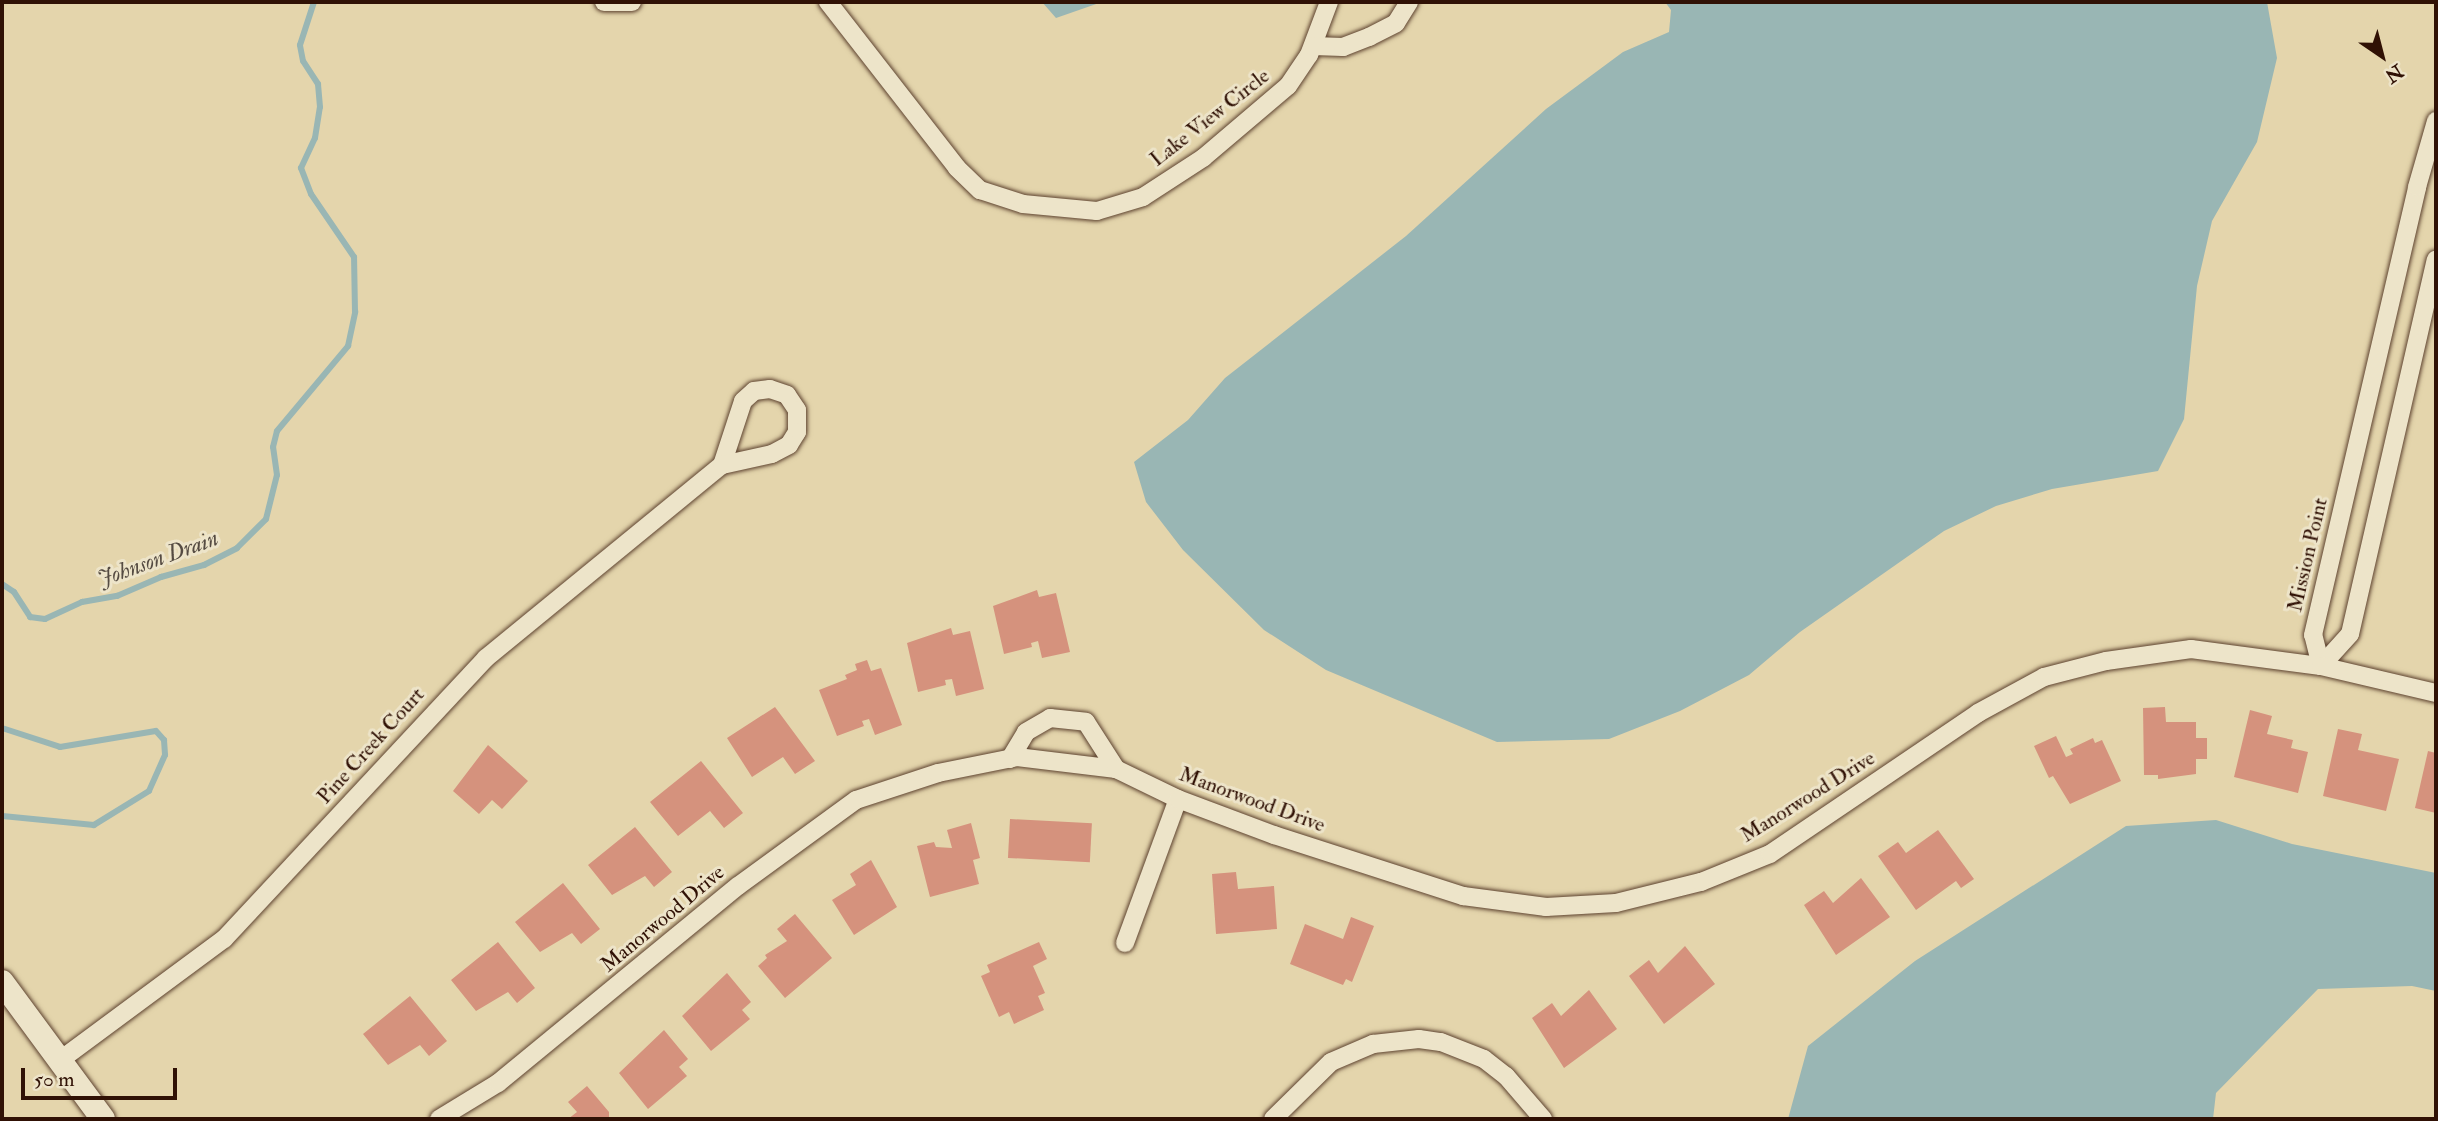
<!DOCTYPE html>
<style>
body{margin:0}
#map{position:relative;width:2438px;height:1121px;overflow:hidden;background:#e4d5ac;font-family:"IM FELL Double Pica",serif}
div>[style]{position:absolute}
.water>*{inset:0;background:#99b6b4}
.stream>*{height:6px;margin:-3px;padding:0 3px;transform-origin:3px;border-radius:3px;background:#99b6b4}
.building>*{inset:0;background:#d5927d;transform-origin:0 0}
.roads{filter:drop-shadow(0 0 2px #5d422f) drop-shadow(0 0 2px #5d422f)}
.street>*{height:18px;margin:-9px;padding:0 9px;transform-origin:9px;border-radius:9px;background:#ede4c9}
.secondary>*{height:24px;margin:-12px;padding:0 12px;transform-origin:12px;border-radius:12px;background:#ede4c9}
span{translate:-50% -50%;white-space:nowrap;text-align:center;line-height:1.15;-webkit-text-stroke:6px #ede4c9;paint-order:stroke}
.street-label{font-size:21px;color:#301105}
.water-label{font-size:23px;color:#554b42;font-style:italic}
.frame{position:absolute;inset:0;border:4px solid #301105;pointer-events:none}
.north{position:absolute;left:2347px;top:21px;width:70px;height:70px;-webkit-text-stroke:5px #ede4c9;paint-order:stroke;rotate:145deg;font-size:19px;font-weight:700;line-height:28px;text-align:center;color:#301105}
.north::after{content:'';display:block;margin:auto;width:24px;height:32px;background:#301105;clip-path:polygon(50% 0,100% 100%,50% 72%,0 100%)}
.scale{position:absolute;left:21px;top:1068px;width:156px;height:32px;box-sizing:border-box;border:4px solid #301105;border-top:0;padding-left:9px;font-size:21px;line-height:24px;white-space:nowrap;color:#301105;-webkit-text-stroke:5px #ede4c9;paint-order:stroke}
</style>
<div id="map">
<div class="water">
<i style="clip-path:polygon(1042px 2px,1102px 2px,1056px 18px)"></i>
<i style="clip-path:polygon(1665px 2px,2267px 2px,2277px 58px,2257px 142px,2212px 221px,2197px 286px,2184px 419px,2158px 471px,2052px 489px,1996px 506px,1944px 531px,1800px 632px,1749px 675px,1680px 711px,1609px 739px,1497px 742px,1326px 670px,1264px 630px,1183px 550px,1146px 502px,1134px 462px,1188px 420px,1225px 378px,1406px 236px,1546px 109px,1623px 52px,1669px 32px,1671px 10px)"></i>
<i style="clip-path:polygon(2216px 820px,2292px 844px,2436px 873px,2436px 991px,2412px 986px,2318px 989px,2216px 1093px,2213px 1119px,1788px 1119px,1808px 1046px,1915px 961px,2126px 826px)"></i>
</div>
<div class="stream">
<i style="left:2px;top:584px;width:14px;rotate:34deg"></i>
<i style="left:14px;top:592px;width:30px;rotate:57deg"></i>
<i style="left:30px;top:617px;width:15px;rotate:8deg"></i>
<i style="left:45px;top:619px;width:41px;rotate:-24.7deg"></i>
<i style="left:82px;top:602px;width:36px;rotate:-10deg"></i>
<i style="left:117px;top:596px;width:48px;rotate:-23.4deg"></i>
<i style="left:161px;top:577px;width:45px;rotate:-15.6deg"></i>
<i style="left:204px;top:565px;width:37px;rotate:-27deg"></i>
<i style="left:237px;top:548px;width:41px;rotate:-45deg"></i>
<i style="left:266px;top:519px;width:45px;rotate:-76deg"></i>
<i style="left:277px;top:475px;width:28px;rotate:-98deg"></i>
<i style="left:273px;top:447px;width:16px;rotate:-76deg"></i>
<i style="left:277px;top:431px;width:111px;rotate:-50.1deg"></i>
<i style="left:348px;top:346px;width:35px;rotate:-78deg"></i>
<i style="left:355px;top:312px;width:55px;rotate:-91deg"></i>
<i style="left:354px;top:257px;width:76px;rotate:-124.3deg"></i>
<i style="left:311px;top:194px;width:28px;rotate:-111deg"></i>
<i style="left:301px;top:168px;width:33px;rotate:-65deg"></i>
<i style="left:315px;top:138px;width:31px;rotate:-81deg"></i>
<i style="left:320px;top:107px;width:23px;rotate:-95deg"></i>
<i style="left:318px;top:84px;width:27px;rotate:-123deg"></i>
<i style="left:303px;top:61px;width:16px;rotate:-101deg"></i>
<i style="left:300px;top:45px;width:45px;rotate:-72deg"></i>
<i style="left:2px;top:728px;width:61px;rotate:18.1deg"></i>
<i style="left:60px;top:747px;width:97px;rotate:-9.5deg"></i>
<i style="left:156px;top:731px;width:12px;rotate:48deg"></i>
<i style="left:164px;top:740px;width:15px;rotate:86deg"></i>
<i style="left:165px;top:755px;width:39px;rotate:114deg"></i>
<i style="left:149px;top:791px;width:65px;rotate:148.3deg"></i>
<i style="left:94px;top:825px;width:92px;rotate:-174.4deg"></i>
</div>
<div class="building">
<i style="clip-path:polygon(1037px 590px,1039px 597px,1056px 593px,1070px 652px,1042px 658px,1038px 641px,1031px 643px,1032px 647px,1004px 654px,993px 606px)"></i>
<i style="clip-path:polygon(951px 628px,953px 635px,970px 631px,984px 689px,956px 696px,952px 679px,945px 680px,946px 685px,918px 692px,907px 643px)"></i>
<i style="clip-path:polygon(867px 660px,871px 671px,881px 668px,902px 725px,875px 735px,869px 719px,862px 721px,864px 726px,837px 736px,819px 690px,847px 679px,845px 675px,857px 670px,855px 664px)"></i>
<i style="clip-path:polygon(775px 707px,815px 761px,795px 774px,783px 757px,752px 777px,727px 738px)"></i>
<i style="clip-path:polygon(2165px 707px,2166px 722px,2196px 722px,2196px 738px,2207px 738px,2207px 759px,2196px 759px,2196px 774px,2158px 779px,2158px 775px,2144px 775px,2143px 708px)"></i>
<i style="clip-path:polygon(2250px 710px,2272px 716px,2267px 734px,2293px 740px,2291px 748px,2308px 752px,2298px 793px,2234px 777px)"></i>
<i style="clip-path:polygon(2338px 729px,2362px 734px,2358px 750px,2399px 759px,2386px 811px,2323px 796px)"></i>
<i style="clip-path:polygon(2056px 736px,2066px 757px,2073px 754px,2070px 749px,2093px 738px,2095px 743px,2102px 740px,2121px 781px,2070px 804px,2053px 776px,2049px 778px,2034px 746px)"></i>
<i style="clip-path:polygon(488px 745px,528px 781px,502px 809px,492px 800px,479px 814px,453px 791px)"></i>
<i style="clip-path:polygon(2428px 751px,2436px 753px,2436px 813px,2415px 808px)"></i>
<i style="clip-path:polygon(701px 761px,743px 813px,724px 828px,710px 811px,678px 836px,650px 802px)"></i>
<i style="left:1010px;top:819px;width:82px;height:39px;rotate:3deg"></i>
<i style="clip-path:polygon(971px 823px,980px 858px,973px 860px,979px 884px,930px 897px,917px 846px,934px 842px,936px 847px,952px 848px,947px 830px)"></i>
<i style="clip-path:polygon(635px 827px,672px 872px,654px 887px,645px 876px,612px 895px,588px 865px)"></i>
<i style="clip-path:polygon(1938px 830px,1974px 879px,1961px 888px,1956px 881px,1916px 910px,1878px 856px,1898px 842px,1906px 853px)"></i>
<i style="clip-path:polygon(871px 860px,897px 907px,854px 935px,832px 900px,856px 885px,850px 874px)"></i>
<i style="clip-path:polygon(1236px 872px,1238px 889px,1274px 886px,1277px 929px,1216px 934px,1212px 874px)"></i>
<i style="clip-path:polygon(1861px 878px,1890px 917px,1836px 955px,1804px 905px,1824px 891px,1833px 903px)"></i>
<i style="clip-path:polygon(563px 883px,600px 929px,581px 944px,572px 933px,540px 952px,515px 922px)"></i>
<i style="clip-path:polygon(795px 914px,832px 958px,785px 998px,758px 966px,767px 958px,765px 955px,787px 941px,777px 929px)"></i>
<i style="clip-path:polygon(1351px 917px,1374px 926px,1352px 982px,1346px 979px,1343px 985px,1290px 964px,1305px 924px,1343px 939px)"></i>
<i style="clip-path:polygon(498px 942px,535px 988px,517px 1003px,508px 992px,476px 1011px,451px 980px)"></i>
<i style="clip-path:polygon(1039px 942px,1047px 959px,1033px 966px,1045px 993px,1038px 996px,1044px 1010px,1014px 1024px,1009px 1012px,999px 1017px,981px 976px,990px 972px,987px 965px)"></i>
<i style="clip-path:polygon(1685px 946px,1715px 984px,1664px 1024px,1629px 976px,1649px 960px,1658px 973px)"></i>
<i style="clip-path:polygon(727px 973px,751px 1002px,742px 1010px,750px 1019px,711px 1051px,682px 1016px)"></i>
<i style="clip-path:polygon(1589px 990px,1617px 1029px,1564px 1068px,1532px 1018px,1552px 1003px,1561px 1016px)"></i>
<i style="clip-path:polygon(410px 996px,447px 1041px,429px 1056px,420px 1045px,388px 1065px,363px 1034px)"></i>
<i style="clip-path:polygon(664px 1030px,688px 1059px,679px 1067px,687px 1076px,648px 1109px,619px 1073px)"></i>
<i style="clip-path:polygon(587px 1086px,609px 1112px,609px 1119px,568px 1119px,577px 1112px,568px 1102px)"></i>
</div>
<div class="roads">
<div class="street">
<i style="left:604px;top:2px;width:28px"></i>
<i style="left:828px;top:2px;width:210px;rotate:52.1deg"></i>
<i style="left:957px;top:168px;width:32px;rotate:44deg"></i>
<i style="left:980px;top:190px;width:45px;rotate:18deg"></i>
<i style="left:1023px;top:204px;width:74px;rotate:5.4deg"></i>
<i style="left:1097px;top:211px;width:48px;rotate:-16.9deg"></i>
<i style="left:1143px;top:197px;width:72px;rotate:-33deg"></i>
<i style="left:1203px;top:158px;width:111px;rotate:-40.3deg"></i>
<i style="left:1288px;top:86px;width:37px;rotate:-56deg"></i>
<i style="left:1309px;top:55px;width:57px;rotate:-69.3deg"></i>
<i style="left:1313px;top:46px;width:30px;rotate:2deg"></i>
<i style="left:1343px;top:47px;width:28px;rotate:-21deg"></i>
<i style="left:1369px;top:37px;width:30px;rotate:-27deg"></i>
<i style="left:1396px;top:23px;width:25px;rotate:-58deg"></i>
<i style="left:2321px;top:666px;width:32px;rotate:-104deg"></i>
<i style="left:2313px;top:635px;width:460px;rotate:-76.9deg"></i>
<i style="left:2417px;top:187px;width:69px;rotate:-73.9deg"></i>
<i style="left:2321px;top:666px;width:43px;rotate:-47.8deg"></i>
<i style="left:2350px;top:634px;width:384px;rotate:-77.1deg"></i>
<i style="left:1010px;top:759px;width:31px;rotate:-59deg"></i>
<i style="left:1026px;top:732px;width:28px;rotate:-30deg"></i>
<i style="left:1050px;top:718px;width:36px;rotate:6deg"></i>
<i style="left:1086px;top:722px;width:56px;rotate:57.4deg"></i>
<i style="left:1125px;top:943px;width:153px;rotate:-69.8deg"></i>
<i style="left:59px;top:1061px;width:205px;rotate:-36.5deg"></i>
<i style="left:224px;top:939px;width:384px;rotate:-47deg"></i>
<i style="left:486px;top:658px;width:305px;rotate:-39.3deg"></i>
<i style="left:722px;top:465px;width:67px;rotate:-71.8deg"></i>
<i style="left:743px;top:401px;width:15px;rotate:-42deg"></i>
<i style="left:754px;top:391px;width:16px;rotate:-7deg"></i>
<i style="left:770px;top:389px;width:18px;rotate:19deg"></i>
<i style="left:787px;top:395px;width:18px;rotate:56deg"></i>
<i style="left:797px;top:410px;width:22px;rotate:90deg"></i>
<i style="left:797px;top:432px;width:15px;rotate:122deg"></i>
<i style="left:789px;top:445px;width:19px;rotate:152deg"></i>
<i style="left:772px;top:454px;width:51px;rotate:167.6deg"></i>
<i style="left:439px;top:1119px;width:69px;rotate:-31.4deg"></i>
<i style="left:498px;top:1083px;width:310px;rotate:-39.4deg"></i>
<i style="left:738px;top:886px;width:146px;rotate:-36.1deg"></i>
<i style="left:856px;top:800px;width:86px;rotate:-18.2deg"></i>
<i style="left:938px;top:773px;width:81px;rotate:-11.4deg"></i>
<i style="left:1017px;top:757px;width:100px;rotate:6.9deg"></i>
<i style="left:1116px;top:769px;width:69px;rotate:25.8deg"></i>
<i style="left:1178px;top:799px;width:103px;rotate:20.6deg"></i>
<i style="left:1274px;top:835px;width:199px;rotate:17.9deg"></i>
<i style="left:1463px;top:896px;width:84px;rotate:7.5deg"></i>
<i style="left:1546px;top:907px;width:70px;rotate:-3.3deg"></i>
<i style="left:1616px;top:903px;width:88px;rotate:-13.9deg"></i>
<i style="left:1701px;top:882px;width:74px;rotate:-22.1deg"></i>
<i style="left:1770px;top:854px;width:251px;rotate:-34.1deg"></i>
<i style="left:1978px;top:713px;width:75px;rotate:-28.6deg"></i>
<i style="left:2044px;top:677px;width:64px;rotate:-14.5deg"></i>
<i style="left:2106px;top:661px;width:86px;rotate:-8deg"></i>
<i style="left:2191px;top:649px;width:131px;rotate:7.5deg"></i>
<i style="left:2321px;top:666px;width:118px;rotate:13.2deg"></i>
<i style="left:1273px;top:1119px;width:81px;rotate:-44.5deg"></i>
<i style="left:1331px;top:1062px;width:46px;rotate:-23.2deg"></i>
<i style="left:1373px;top:1044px;width:46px;rotate:-6.2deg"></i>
<i style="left:1419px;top:1039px;width:22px;rotate:8deg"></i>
<i style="left:1441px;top:1042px;width:46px;rotate:21.6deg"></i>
<i style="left:1484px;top:1059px;width:28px;rotate:38deg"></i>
<i style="left:1506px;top:1076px;width:57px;rotate:49.3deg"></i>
</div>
<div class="secondary">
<i style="left:2px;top:982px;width:170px;rotate:53.6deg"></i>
</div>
</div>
<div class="street-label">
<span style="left:1210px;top:118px;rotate:-38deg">Lake View Circle</span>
<span style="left:2308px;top:555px;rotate:-77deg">Mission Point</span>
<span style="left:371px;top:746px;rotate:-48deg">Pine Creek Court</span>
<span style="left:1808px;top:797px;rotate:-32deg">Manorwood Drive</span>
<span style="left:1252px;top:800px;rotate:20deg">Manorwood Drive</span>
<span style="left:663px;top:919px;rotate:-40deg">Manorwood Drive</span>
</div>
<div class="water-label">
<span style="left:158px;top:559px;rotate:-20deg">Johnson Drain</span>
</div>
<div class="frame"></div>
<div class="north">N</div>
<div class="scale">50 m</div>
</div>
